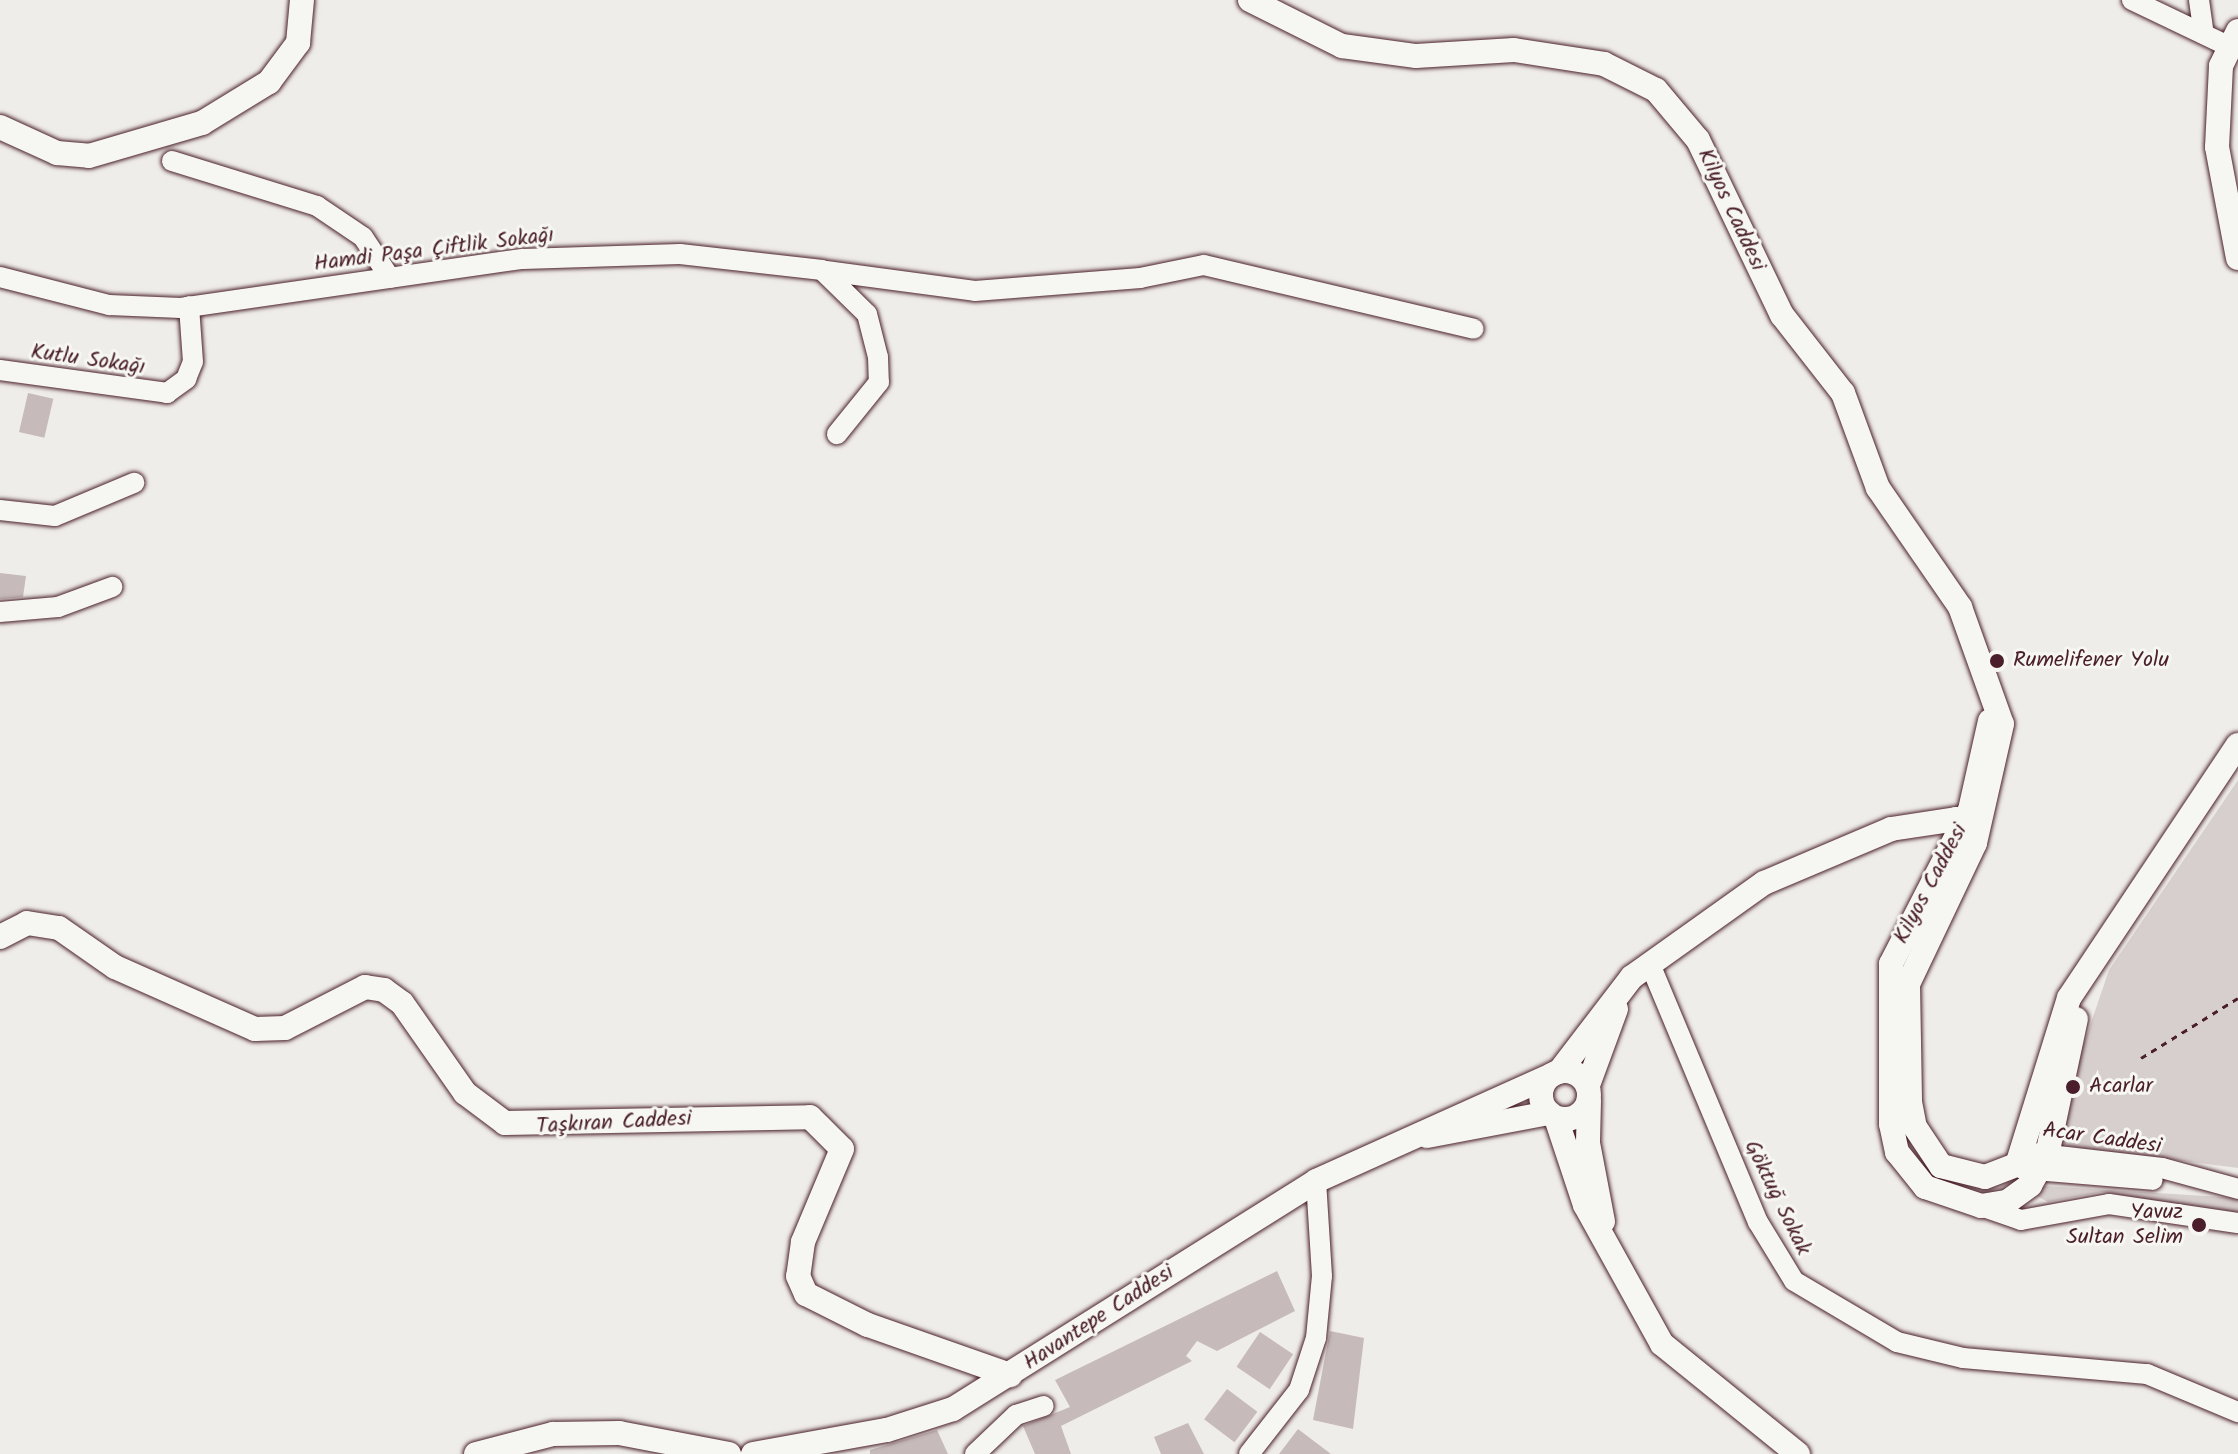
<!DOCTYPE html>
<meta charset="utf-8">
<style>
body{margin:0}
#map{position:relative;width:2238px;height:1454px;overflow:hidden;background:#efedea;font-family:Kalam,sans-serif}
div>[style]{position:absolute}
.green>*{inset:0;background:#d7cfce}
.building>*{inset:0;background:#c6babb;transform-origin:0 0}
.path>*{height:3px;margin-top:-1.5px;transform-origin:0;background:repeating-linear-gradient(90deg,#4a1f2b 0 6px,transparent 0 12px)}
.roads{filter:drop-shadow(0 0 2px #4a1f2b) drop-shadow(0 0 2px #4a1f2b)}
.minor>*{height:20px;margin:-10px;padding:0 10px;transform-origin:10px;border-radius:10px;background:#f6f6f2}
.tertiary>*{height:24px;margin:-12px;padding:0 12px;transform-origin:12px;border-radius:12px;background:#f6f6f2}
.tertiary>.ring{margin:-12px;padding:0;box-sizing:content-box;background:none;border:24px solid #f6f6f2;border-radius:50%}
.dots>*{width:22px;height:22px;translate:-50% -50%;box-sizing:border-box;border:4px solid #f6f6f2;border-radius:50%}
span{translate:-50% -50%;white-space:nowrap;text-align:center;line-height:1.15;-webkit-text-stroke:6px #f6f6f2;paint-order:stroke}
.street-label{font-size:22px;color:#4a1f2b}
.poi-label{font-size:22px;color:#4a1f2b}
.left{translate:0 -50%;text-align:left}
.right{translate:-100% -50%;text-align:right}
</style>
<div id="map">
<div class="green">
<i style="clip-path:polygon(2238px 780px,2238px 1168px,2067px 1146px,2061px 1140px,2078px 1061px,2109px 970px)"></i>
<i style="clip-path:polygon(2044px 1186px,2238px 1198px,2238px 1215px,2102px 1192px,2048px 1202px,2037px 1196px)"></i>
</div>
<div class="building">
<i style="left:28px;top:393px;width:26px;height:40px;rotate:13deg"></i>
<i style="clip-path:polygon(0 573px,26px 576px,23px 597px,0 599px)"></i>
<i style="clip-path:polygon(1277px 1271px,1295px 1311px,1217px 1351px,1197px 1341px,1186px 1356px,1192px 1361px,1061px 1426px,1071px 1454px,1035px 1454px,1023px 1426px,1070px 1407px,1055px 1380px)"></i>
<i style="clip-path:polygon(1330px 1331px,1364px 1338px,1353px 1429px,1313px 1420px)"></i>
<i style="left:1260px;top:1332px;width:40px;height:42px;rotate:34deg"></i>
<i style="left:1227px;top:1389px;width:38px;height:38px;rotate:37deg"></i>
<i style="clip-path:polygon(1188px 1423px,1204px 1454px,1161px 1454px,1154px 1437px)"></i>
<i style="clip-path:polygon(1298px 1429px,1331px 1454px,1279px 1454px)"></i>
<i style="clip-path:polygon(937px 1430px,948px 1454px,870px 1454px,870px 1450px)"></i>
</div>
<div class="path">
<i style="left:2141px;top:1058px;width:114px;rotate:-31.7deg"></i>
</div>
<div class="roads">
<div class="minor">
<i style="left:2132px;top:0;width:106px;rotate:25.6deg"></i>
<i style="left:2199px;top:0;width:34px;rotate:82deg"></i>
<i style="left:172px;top:161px;width:152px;rotate:17.2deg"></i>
<i style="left:317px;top:206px;width:55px;rotate:34deg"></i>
<i style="left:363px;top:237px;width:49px;rotate:56.6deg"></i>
<i style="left:826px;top:271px;width:150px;rotate:7.6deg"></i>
<i style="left:975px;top:291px;width:166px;rotate:-4.5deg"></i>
<i style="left:1140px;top:278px;width:65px;rotate:-11.5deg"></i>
<i style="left:1204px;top:265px;width:277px;rotate:13.3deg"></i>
<i style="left:0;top:277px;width:113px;rotate:14.4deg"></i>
<i style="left:109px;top:305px;width:72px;rotate:2.4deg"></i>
<i style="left:181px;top:308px;width:345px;rotate:-8.2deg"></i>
<i style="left:523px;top:259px;width:157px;rotate:-1.8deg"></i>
<i style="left:680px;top:254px;width:143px;rotate:6.4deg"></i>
<i style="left:822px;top:270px;width:63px;rotate:44.4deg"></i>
<i style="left:867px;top:314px;width:44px;rotate:75.7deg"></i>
<i style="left:878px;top:357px;width:25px;rotate:88deg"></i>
<i style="left:879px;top:382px;width:67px;rotate:128.9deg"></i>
<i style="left:0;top:370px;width:169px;rotate:7.8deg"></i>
<i style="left:167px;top:393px;width:24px;rotate:-36deg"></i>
<i style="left:186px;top:379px;width:18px;rotate:-68deg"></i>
<i style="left:193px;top:362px;width:56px;rotate:-94.1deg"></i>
<i style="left:0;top:510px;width:55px;rotate:6.2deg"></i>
<i style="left:55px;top:516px;width:86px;rotate:-22.7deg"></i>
<i style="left:0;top:612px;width:58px;rotate:-4.9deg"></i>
<i style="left:58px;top:607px;width:58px;rotate:-20.3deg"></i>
<i style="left:1650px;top:964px;width:280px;rotate:67.3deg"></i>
<i style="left:1758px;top:1222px;width:69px;rotate:58.6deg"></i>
<i style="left:1794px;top:1281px;width:120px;rotate:30.6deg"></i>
<i style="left:1897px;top:1342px;width:68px;rotate:13.6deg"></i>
<i style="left:1963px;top:1358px;width:185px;rotate:5deg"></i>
<i style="left:2147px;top:1374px;width:99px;rotate:22.7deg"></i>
<i style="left:2032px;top:1153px;width:131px;rotate:6.6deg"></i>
<i style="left:2162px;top:1168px;width:79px;rotate:15.4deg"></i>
<i style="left:2023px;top:1169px;width:130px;rotate:4.8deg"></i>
<i style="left:1981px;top:1206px;width:42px;rotate:19.3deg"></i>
<i style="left:2021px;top:1220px;width:89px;rotate:-10.3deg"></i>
<i style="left:2109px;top:1204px;width:130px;rotate:8.4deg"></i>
<i style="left:975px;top:1454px;width:57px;rotate:-43.6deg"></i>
<i style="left:1016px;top:1415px;width:29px;rotate:-18deg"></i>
<i style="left:1249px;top:1454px;width:81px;rotate:-52deg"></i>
<i style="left:1299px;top:1390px;width:55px;rotate:-71.9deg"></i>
<i style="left:1316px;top:1338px;width:62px;rotate:-84.5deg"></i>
<i style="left:1322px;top:1276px;width:95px;rotate:-93.6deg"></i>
</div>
<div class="tertiary">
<i style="left:1250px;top:0;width:103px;rotate:26.6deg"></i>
<i style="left:1342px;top:46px;width:75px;rotate:7.7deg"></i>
<i style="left:1416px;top:56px;width:98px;rotate:-3.5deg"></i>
<i style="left:1514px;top:50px;width:91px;rotate:8.8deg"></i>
<i style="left:1604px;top:64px;width:58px;rotate:26.6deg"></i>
<i style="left:1656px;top:90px;width:65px;rotate:50deg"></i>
<i style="left:1698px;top:140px;width:194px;rotate:64.4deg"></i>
<i style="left:1782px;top:315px;width:99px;rotate:52deg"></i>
<i style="left:1843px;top:393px;width:101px;rotate:69.8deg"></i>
<i style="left:1878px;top:488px;width:145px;rotate:55.4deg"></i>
<i style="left:1960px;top:607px;width:124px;rotate:70.3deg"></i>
<i style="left:2002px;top:724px;width:122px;rotate:102.8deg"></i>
<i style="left:1975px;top:843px;width:156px;rotate:115.4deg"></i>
<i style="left:1908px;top:984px;width:118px;rotate:89deg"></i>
<i style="left:1910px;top:1102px;width:25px;rotate:79deg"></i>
<i style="left:1915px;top:1127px;width:47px;rotate:56.3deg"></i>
<i style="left:1941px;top:1166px;width:45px;rotate:14deg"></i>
<i style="left:1985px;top:1177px;width:34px;rotate:-21deg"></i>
<i style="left:2017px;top:1165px;width:175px;rotate:-72.7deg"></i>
<i style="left:2069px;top:998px;width:304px;rotate:-56.3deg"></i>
<i style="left:2238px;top:31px;width:39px;rotate:116deg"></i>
<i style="left:2221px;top:66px;width:81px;rotate:92.8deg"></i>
<i style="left:2217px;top:147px;width:113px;rotate:79.3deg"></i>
<i style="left:0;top:127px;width:63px;rotate:24.5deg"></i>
<i style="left:57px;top:153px;width:32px;rotate:5deg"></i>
<i style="left:89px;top:156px;width:118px;rotate:-16.3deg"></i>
<i style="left:202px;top:123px;width:79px;rotate:-31.5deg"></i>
<i style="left:269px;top:82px;width:49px;rotate:-53.4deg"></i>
<i style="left:298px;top:43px;width:43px;rotate:-84.7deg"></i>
<i style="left:1990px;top:721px;width:91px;rotate:102.7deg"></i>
<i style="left:1970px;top:810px;width:173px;rotate:117.2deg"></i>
<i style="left:1891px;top:964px;width:160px;rotate:90deg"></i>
<i style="left:1891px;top:1124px;width:29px;rotate:78deg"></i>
<i style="left:1897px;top:1152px;width:45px;rotate:51.3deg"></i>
<i style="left:1925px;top:1187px;width:59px;rotate:18.7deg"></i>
<i style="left:1981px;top:1206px;width:26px;rotate:-9deg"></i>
<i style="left:2007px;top:1202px;width:29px;rotate:-36deg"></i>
<i style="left:2030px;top:1185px;width:34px;rotate:-60deg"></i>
<i style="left:2047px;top:1155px;width:139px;rotate:-78deg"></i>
<i style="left:0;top:937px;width:30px;rotate:-27deg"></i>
<i style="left:27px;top:923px;width:32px;rotate:9deg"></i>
<i style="left:59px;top:928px;width:68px;rotate:34.9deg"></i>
<i style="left:115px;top:967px;width:153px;rotate:23.9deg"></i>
<i style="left:255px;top:1029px;width:30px;rotate:-2deg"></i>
<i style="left:285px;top:1028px;width:90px;rotate:-27.1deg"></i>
<i style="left:365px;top:987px;width:19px;rotate:9deg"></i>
<i style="left:384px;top:990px;width:22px;rotate:36deg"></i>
<i style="left:402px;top:1003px;width:110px;rotate:55deg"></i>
<i style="left:465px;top:1093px;width:50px;rotate:36.9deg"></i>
<i style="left:505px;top:1123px;width:305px;rotate:-1.1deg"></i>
<i style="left:810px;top:1117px;width:45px;rotate:45deg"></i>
<i style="left:842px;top:1149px;width:101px;rotate:112.8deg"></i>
<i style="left:803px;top:1242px;width:34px;rotate:98deg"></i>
<i style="left:798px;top:1276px;width:20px;rotate:66deg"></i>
<i style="left:806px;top:1294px;width:69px;rotate:26.6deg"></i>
<i style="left:868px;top:1325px;width:151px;rotate:19.4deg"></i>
<i class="ring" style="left:1541px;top:1071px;width:24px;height:24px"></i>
<i style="left:1559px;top:1072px;width:120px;rotate:-52.5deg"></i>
<i style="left:1632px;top:977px;width:162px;rotate:-35.5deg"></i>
<i style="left:1764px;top:883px;width:138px;rotate:-23deg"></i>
<i style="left:1891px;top:829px;width:66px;rotate:-8.7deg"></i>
<i style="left:1956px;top:819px;width:23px;rotate:13deg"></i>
<i style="left:1588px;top:1085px;width:81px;rotate:-69.8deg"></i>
<i style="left:1589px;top:1101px;width:42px;rotate:91.4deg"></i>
<i style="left:1588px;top:1143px;width:80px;rotate:79.2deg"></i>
<i style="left:1556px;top:1118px;width:92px;rotate:71.6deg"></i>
<i style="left:1585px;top:1205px;width:159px;rotate:61deg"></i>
<i style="left:1662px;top:1344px;width:175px;rotate:39deg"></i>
<i style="left:1427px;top:1136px;width:124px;rotate:-10.7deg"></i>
<i style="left:476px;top:1454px;width:80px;rotate:-14.6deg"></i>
<i style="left:553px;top:1434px;width:66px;rotate:-0.9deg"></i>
<i style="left:619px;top:1433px;width:112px;rotate:10.8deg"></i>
<i style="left:753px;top:1454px;width:136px;rotate:-10.2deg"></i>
<i style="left:887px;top:1430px;width:69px;rotate:-17.7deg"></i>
<i style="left:953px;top:1409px;width:429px;rotate:-32.1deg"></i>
<i style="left:1316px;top:1181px;width:259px;rotate:-24.2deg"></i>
</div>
</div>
<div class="dots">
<i style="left:1997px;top:661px;background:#4a1f2b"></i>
<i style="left:2073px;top:1087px;background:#4a1f2b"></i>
<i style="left:2199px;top:1225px;background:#4a1f2b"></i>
</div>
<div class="street-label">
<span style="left:1731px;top:210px;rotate:65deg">Kilyos Caddesi</span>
<span style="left:434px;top:250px;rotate:-7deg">Hamdi Paşa Çiftlik Sokağı</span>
<span style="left:88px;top:360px;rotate:8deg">Kutlu Sokağı</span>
<span style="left:1931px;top:884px;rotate:-62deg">Kilyos Caddesi</span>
<span style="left:614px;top:1123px;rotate:-3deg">Taşkıran Caddesi</span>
<span style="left:2102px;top:1139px;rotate:8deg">Acar Caddesi</span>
<span style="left:1777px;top:1198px;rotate:64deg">Göktuğ Sokak</span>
<span style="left:1099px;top:1318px;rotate:-33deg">Havantepe Caddesi</span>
</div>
<div class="poi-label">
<span class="left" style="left:2013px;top:661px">Rumelifener Yolu</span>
<span class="left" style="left:2089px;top:1087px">Acarlar</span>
<span class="right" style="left:2183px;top:1225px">Yavuz<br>Sultan Selim</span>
</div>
</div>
